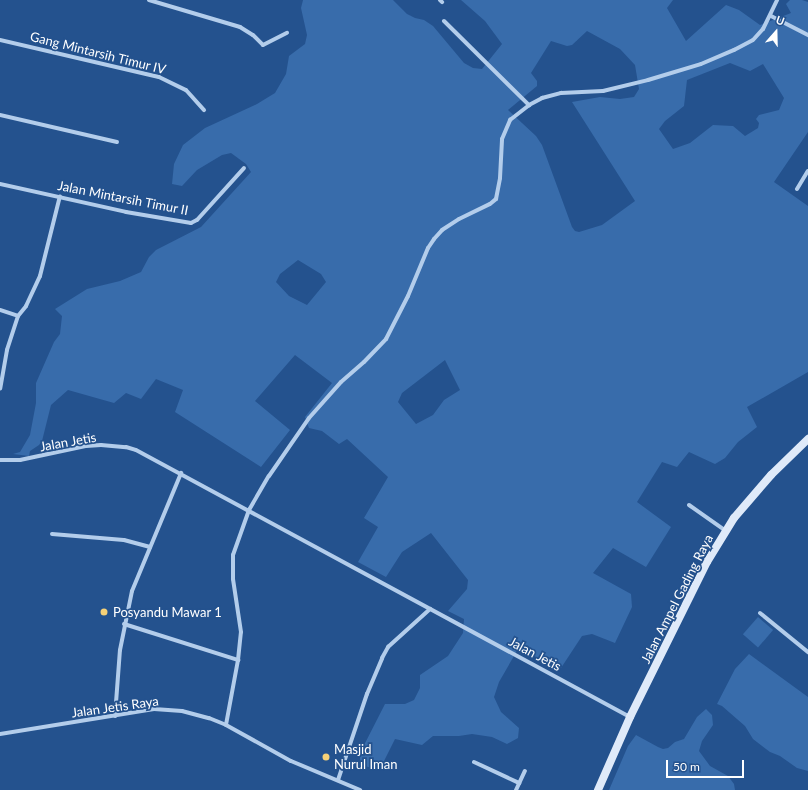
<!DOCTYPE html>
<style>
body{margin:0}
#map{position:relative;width:808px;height:790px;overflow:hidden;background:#24528e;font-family:Lato,sans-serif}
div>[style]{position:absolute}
.green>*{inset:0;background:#386cab;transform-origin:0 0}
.street>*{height:4px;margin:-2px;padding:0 2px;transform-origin:2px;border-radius:2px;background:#b3cdeb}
.secondary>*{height:8px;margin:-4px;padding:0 4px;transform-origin:4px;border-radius:4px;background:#dfeaf9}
.dots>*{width:11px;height:11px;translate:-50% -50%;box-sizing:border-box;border:2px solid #24528e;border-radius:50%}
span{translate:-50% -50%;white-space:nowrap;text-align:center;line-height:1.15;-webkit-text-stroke:3.5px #24528e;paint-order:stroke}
.street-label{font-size:13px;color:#fff}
.poi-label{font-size:13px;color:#fff}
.left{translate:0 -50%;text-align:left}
.north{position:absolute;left:756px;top:12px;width:40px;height:40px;-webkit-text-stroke:3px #24528e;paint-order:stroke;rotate:20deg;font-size:11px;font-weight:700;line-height:16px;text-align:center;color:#fff}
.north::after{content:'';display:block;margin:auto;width:14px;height:18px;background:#fff;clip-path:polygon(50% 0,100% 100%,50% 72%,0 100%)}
.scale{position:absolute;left:666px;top:760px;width:78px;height:18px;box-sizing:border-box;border:2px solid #fff;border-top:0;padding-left:5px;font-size:12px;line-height:14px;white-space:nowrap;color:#fff;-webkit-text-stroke:3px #24528e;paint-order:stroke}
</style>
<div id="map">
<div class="green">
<i style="clip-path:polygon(evenodd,303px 0,393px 0,407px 14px,415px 18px,424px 20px,433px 26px,464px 63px,473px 68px,482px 69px,502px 44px,485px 21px,461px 0,673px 0,667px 8px,686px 41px,726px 5px,739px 10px,760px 25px,791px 13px,786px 4px,790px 0,802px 0,808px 2px,808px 132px,774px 182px,808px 206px,808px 372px,747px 407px,757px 427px,738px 442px,725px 458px,715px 464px,689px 452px,677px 467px,662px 462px,637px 502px,671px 527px,646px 567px,613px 548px,593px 573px,631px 594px,632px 607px,615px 643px,592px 634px,582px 636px,561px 668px,518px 649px,499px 682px,494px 697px,501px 712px,519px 728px,518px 738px,507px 744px,492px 737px,472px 734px,459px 736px,433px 736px,422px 745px,395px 739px,383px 763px,377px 769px,360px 765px,360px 753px,385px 704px,405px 704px,414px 700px,420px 688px,420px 675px,448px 656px,463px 633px,464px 619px,448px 611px,467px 589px,468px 580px,431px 533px,402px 552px,386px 577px,358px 562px,378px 527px,364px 518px,388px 477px,347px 439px,339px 444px,322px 431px,309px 428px,305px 417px,332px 383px,295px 355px,255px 401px,290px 430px,261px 467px,175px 412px,183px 390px,156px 379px,141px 399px,126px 393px,114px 403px,68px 390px,51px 405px,42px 441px,39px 445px,30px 451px,29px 456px,13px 454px,20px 452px,30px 435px,36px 403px,36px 383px,54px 342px,60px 334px,62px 316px,55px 309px,87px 289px,120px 281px,141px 272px,149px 257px,156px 250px,201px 227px,251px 172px,246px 164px,231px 153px,222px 155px,197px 170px,182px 186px,172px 184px,174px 164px,183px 145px,205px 128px,257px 104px,275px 93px,286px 74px,289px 56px,305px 44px,307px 35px,301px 8px,303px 0,587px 31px,620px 49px,635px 65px,639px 89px,634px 97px,620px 99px,600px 97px,572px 102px,635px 201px,602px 225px,579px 232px,575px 231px,572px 227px,542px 145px,536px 136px,508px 110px,537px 86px,537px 81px,531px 73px,551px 41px,567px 46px,572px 45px,587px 31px,303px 0,730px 63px,750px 71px,763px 64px,784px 98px,779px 110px,759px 115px,756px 119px,759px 123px,758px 128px,745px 136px,733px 126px,713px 125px,690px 143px,673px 149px,659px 129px,665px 121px,684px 106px,687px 80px,730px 63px,303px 0,298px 260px,321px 274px,326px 282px,307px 305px,289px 296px,276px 282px,280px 274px,298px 260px,303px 0,445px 360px,460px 390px,444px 400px,433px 415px,416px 424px,398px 402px,402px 393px,445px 360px)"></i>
<i style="left:758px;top:617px;width:20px;height:23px;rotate:41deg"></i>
<i style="clip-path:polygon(749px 654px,808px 697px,808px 771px,797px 768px,780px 756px,770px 752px,753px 739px,745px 726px,722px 706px,717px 704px,735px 669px)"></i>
<i style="clip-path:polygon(706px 709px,712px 715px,713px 725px,702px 741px,699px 751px,710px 766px,728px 776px,734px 784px,735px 790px,609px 790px,628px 746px,636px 735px,658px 747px,663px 749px,668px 748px,675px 742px,684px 739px,697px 717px)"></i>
</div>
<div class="street">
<i style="left:149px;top:0;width:95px;rotate:16.5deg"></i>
<i style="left:240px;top:27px;width:15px;rotate:32deg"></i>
<i style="left:253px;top:35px;width:14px;rotate:45deg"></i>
<i style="left:263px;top:45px;width:27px;rotate:-27deg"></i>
<i style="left:440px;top:0;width:3px;rotate:45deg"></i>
<i style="left:771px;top:16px;width:42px;rotate:27.2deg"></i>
<i style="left:444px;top:21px;width:120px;rotate:44.7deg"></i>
<i style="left:0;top:40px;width:163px;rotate:13.1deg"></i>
<i style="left:159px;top:77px;width:30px;rotate:26deg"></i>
<i style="left:186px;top:90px;width:27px;rotate:48deg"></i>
<i style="left:0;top:115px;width:120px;rotate:13deg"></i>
<i style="left:0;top:184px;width:129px;rotate:12.5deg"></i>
<i style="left:126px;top:212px;width:66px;rotate:9.6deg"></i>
<i style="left:191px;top:223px;width:7px;rotate:-27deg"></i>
<i style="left:197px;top:220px;width:70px;rotate:-47.9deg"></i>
<i style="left:797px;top:189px;width:21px;rotate:-59deg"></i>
<i style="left:0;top:310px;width:19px;rotate:18deg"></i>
<i style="left:18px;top:316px;width:36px;rotate:108deg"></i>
<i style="left:7px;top:350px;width:39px;rotate:100deg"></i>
<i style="left:18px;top:316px;width:13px;rotate:-51deg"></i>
<i style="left:26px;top:306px;width:33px;rotate:-65deg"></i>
<i style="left:40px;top:276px;width:82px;rotate:-76deg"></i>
<i style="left:0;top:460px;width:20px"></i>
<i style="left:20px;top:460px;width:67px;rotate:-12deg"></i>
<i style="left:86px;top:446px;width:15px;rotate:-4deg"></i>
<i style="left:101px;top:445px;width:25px;rotate:5deg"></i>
<i style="left:126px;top:447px;width:10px;rotate:17deg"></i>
<i style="left:136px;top:450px;width:562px;rotate:28.39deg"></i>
<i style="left:689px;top:505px;width:45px;rotate:35.1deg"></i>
<i style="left:52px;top:534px;width:72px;rotate:4.8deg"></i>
<i style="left:124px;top:540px;width:27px;rotate:15deg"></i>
<i style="left:760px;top:613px;width:62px;rotate:39.1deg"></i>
<i style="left:124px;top:624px;width:120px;rotate:17.5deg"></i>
<i style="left:238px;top:660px;width:66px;rotate:100.5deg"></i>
<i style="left:238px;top:660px;width:28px;rotate:-84deg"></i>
<i style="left:241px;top:632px;width:54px;rotate:-98.6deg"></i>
<i style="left:233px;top:579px;width:24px;rotate:-90deg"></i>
<i style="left:233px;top:555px;width:48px;rotate:-70.4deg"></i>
<i style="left:249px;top:510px;width:39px;rotate:-60deg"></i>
<i style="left:269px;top:476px;width:70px;rotate:-55.4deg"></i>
<i style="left:309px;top:418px;width:48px;rotate:-48.4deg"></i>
<i style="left:341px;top:382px;width:30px;rotate:-41deg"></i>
<i style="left:364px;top:362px;width:32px;rotate:-46deg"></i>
<i style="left:386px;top:339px;width:48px;rotate:-62.9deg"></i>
<i style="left:408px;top:296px;width:52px;rotate:-67.4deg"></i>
<i style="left:428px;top:248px;width:11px;rotate:-56deg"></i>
<i style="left:434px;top:239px;width:12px;rotate:-48deg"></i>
<i style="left:442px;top:230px;width:20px;rotate:-33deg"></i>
<i style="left:459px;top:219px;width:34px;rotate:-26deg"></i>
<i style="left:490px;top:204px;width:8px;rotate:-40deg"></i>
<i style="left:496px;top:199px;width:21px;rotate:-79deg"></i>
<i style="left:500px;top:178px;width:39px;rotate:-87deg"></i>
<i style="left:502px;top:139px;width:21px;rotate:-67deg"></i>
<i style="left:510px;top:120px;width:24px;rotate:-38deg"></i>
<i style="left:529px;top:105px;width:15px;rotate:-28deg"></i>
<i style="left:542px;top:98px;width:20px;rotate:-15deg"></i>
<i style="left:561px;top:93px;width:42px;rotate:-2.7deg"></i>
<i style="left:603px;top:91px;width:46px;rotate:-13.7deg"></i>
<i style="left:648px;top:80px;width:55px;rotate:-16.8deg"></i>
<i style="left:701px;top:64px;width:36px;rotate:-23deg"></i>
<i style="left:734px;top:50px;width:21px;rotate:-28deg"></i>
<i style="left:753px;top:40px;width:15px;rotate:-48deg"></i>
<i style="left:763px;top:29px;width:32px;rotate:-64deg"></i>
<i style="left:115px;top:716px;width:66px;rotate:-85.7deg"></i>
<i style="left:120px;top:650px;width:60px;rotate:-78.5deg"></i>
<i style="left:132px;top:591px;width:128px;rotate:-67.4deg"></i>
<i style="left:0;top:734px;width:156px;rotate:-9.2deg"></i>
<i style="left:154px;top:709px;width:28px;rotate:4deg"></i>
<i style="left:182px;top:711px;width:28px;rotate:15deg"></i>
<i style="left:209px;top:718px;width:18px;rotate:22deg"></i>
<i style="left:226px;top:725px;width:74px;rotate:29deg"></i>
<i style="left:291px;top:761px;width:75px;rotate:22.8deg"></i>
<i style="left:474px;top:762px;width:50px;rotate:25deg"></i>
<i style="left:338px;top:780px;width:91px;rotate:-71.4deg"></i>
<i style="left:367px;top:694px;width:39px;rotate:-67deg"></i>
<i style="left:382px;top:658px;width:13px;rotate:-61deg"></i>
<i style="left:388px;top:647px;width:57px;rotate:-42.1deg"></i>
<i style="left:516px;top:790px;width:21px;rotate:-65deg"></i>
</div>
<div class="secondary">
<i style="left:598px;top:790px;width:80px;rotate:-66.3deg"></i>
<i style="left:630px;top:717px;width:173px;rotate:-63.6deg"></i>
<i style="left:707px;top:562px;width:52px;rotate:-58.5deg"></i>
<i style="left:734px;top:518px;width:57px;rotate:-49.3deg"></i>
<i style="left:771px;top:475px;width:52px;rotate:-44.2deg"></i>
</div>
<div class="dots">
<i style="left:104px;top:612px;background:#f6d177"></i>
<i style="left:326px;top:757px;background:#f6d177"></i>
</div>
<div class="street-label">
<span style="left:98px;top:53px;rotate:14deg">Gang Mintarsih Timur IV</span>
<span style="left:123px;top:198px;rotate:11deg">Jalan Mintarsih Timur II</span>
<span style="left:68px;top:442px;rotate:-10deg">Jalan Jetis</span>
<span style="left:677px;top:599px;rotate:-63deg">Jalan Ampel Gading Raya</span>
<span style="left:535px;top:654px;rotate:28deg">Jalan Jetis</span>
<span style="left:115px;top:707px;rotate:-8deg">Jalan Jetis Raya</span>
</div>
<div class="poi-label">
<span class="left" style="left:113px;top:612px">Posyandu Mawar 1</span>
<span class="left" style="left:334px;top:757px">Masjid<br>Nurul Iman</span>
</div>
<div class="north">U</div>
<div class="scale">50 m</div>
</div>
